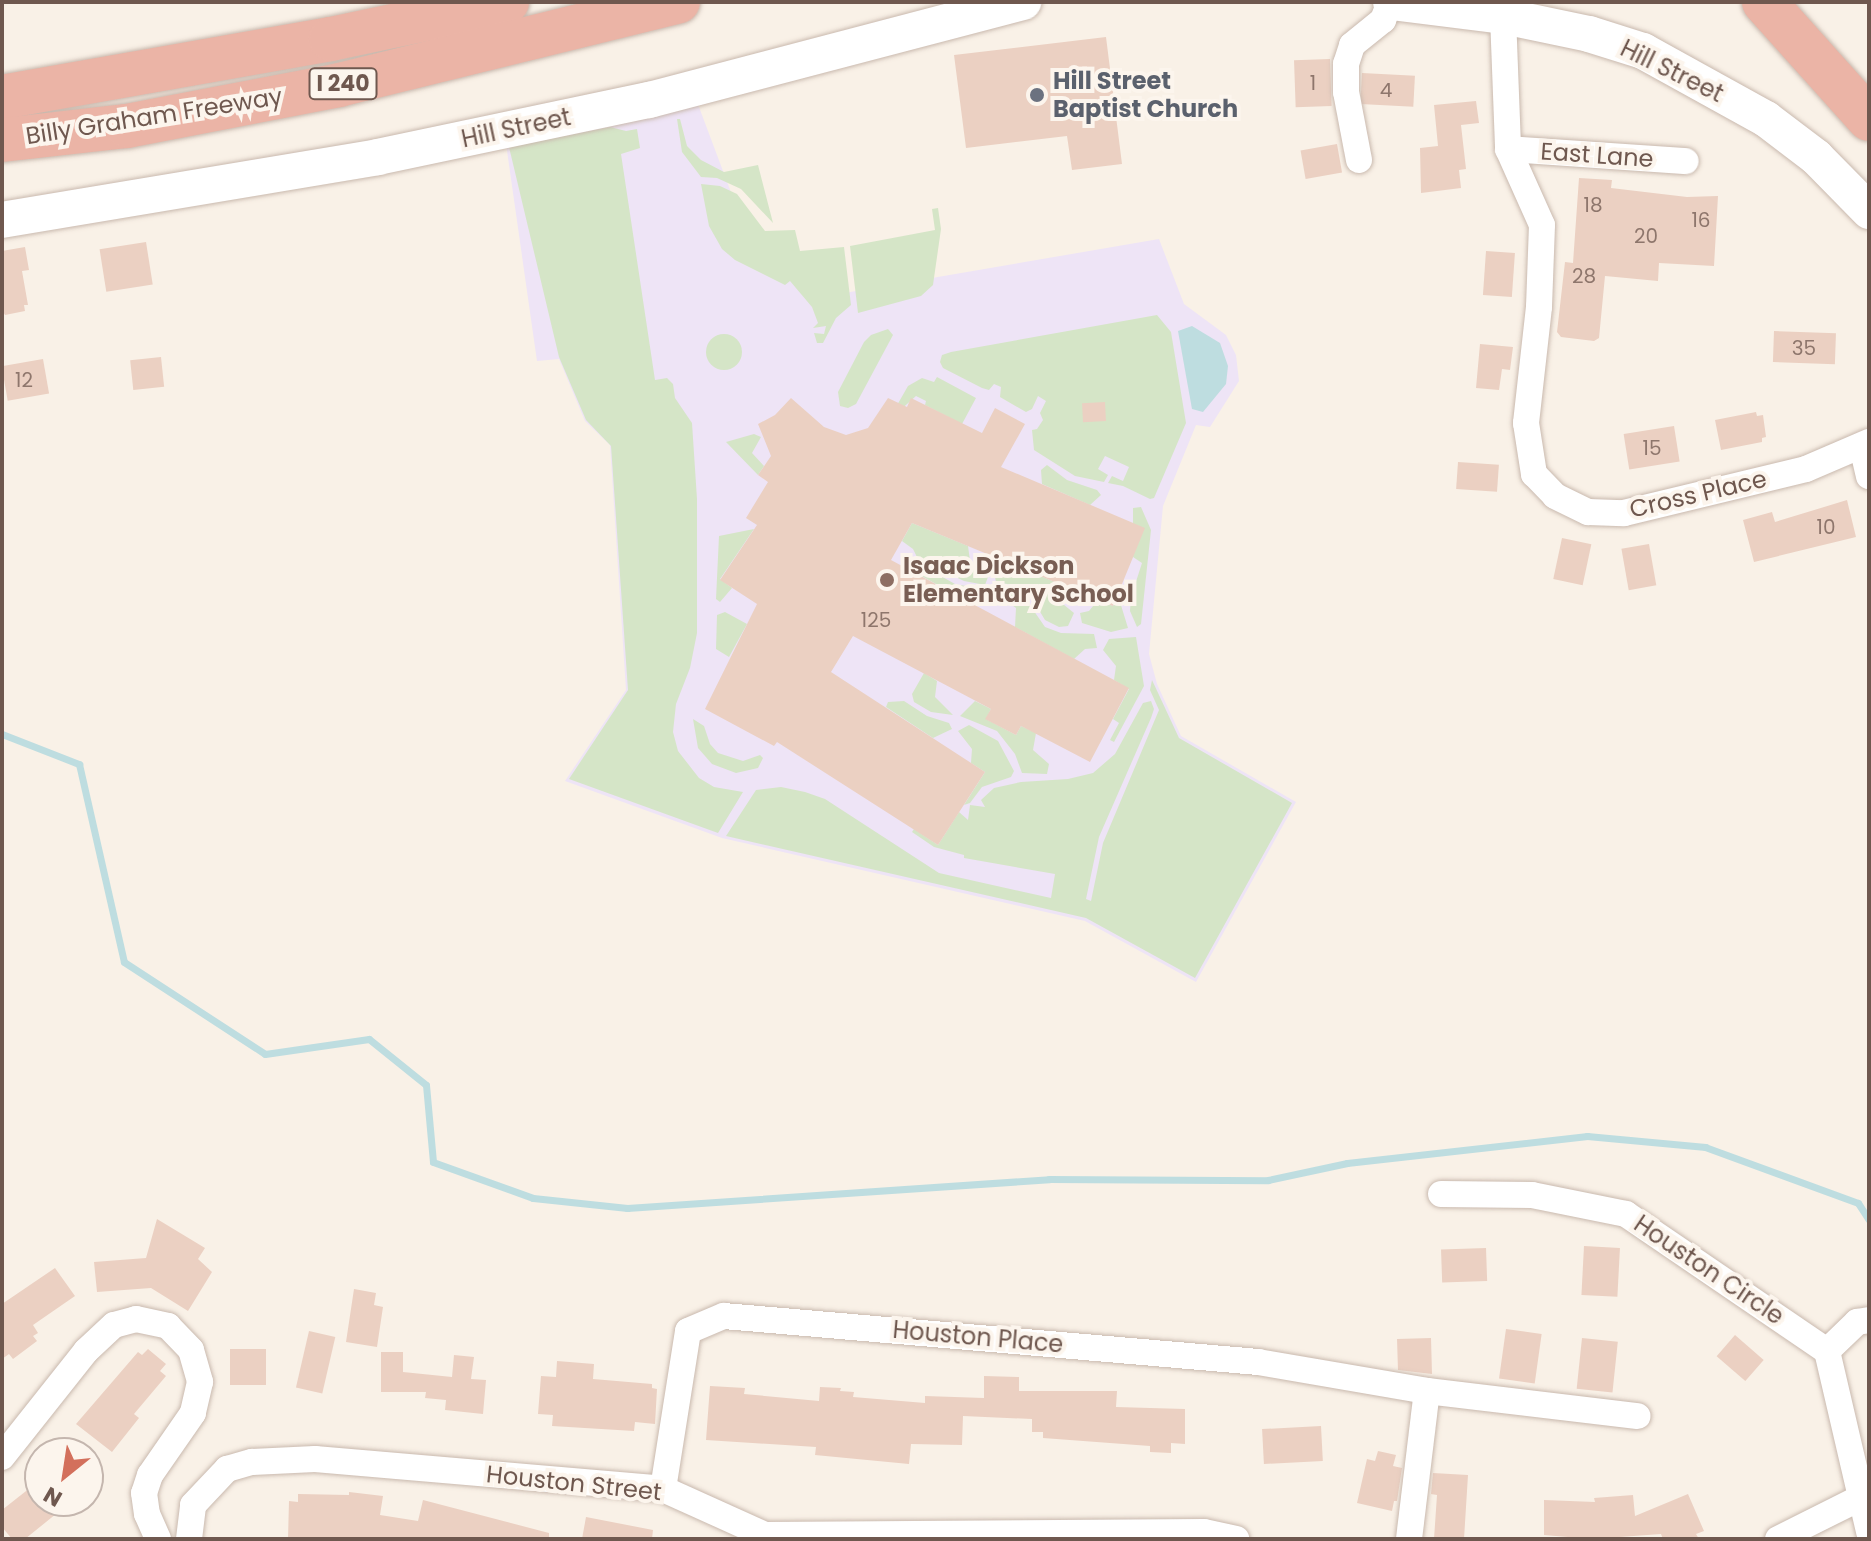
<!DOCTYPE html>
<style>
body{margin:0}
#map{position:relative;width:1871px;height:1541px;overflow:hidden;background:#f9f1e7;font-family:Poppins,sans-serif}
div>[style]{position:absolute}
.education>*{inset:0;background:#eee4f6}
.green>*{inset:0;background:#d5e5c7}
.round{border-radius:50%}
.water>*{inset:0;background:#bedde0}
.stream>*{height:7px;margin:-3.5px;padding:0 3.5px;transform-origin:3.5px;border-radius:3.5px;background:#bedde0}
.building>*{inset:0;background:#ebd0c2;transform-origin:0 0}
.roads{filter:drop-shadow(0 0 2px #c9b9ae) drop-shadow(0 0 2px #c9b9ae)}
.street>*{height:26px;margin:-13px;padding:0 13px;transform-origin:13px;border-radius:13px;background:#fff}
.secondary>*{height:36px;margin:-18px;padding:0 18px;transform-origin:18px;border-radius:18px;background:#fff}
.highway>*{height:44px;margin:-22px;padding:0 22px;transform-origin:22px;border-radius:22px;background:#ebb4a6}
.dots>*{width:22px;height:22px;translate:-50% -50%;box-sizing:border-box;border:4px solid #fcf5ed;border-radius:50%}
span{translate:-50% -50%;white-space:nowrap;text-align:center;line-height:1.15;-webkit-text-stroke:8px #fcf5ed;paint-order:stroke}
.number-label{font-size:20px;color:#8e766c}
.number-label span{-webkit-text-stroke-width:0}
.shield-label span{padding:2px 6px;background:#fcf5ed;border:2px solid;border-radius:6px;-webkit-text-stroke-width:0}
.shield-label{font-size:22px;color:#6f584f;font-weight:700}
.street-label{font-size:24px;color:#6f584f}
.worship-label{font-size:24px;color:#5b616d;font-weight:700}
.left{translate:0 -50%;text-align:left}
.education-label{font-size:24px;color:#785e54;font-weight:700}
.frame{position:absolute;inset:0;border:4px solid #6f584f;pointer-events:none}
.north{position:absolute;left:24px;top:1437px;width:80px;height:80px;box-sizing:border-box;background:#fcf5ed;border:2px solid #c4b6ae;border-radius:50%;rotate:210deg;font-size:22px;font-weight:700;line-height:32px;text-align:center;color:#6f584f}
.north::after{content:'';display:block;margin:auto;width:28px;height:36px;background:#d3705c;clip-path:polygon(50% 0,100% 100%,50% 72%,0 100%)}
</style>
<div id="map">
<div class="education">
<i style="clip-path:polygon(696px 99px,750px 243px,827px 296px,1159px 239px,1184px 304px,1226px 335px,1236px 355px,1239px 381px,1210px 427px,1196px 425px,1163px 506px,1149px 654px,1157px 684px,1181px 736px,1296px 802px,1196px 982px,1085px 921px,722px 838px,565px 781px,626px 690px,610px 445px,585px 421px,559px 359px,537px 361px,506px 144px)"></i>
</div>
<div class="green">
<i style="clip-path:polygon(677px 119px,680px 119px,687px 146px,701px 160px,724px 172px,758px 165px,773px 223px,741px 189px,717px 178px,701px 177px,682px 152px)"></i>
<i style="clip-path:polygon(610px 127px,626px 131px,637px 129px,640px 148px,621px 154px,655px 380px,667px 378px,673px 384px,675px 398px,692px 423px,697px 499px,697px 633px,690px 668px,676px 704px,673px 732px,678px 751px,699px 778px,714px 787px,743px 792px,718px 833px,569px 779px,628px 690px,611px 446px,586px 420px,559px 357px,509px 147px)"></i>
<i style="clip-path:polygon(701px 184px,720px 186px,737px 194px,765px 231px,795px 230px,800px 251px,844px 247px,851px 305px,836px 318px,823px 343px,817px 343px,814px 333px,824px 334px,826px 326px,813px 328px,818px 323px,812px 307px,790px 281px,785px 285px,735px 260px,722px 249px,709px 226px)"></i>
<i style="clip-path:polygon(938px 208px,941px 229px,933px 285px,921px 296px,858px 313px,850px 246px,935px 230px,932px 209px)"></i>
<i style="clip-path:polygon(1157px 315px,1171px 332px,1186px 423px,1154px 498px,1150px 499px,1123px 486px,1108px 483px,1112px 476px,1123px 481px,1129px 467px,1105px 456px,1098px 469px,1108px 475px,1104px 482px,1075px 476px,1034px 450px,1032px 430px,1037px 429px,1043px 420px,1040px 413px,1046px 401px,1038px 396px,1032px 409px,1026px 412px,1000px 397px,1001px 387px,994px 384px,989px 390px,982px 388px,943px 368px,940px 362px,942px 355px,951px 352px)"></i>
<i style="clip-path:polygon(888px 329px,893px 335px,856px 404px,848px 408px,840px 406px,838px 392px,864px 342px,871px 335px)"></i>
<i class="round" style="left:706px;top:334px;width:36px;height:36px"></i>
<i style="clip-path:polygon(937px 377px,976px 398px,962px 424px,925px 405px,926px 401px,916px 396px,888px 421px,908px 386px,922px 378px,934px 382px)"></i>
<i style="clip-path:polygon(754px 434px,761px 437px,752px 453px,764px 466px,758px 475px,726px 442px)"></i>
<i style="clip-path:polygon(1047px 465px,1067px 480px,1097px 490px,1101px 495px,1090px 505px,1042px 484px,1041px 470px)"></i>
<i style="clip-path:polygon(1141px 507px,1151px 530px,1141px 624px,1137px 627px,1130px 611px,1131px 597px,1142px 563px,1133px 557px,1133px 508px)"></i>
<i style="clip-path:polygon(912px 523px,968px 546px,971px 568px,988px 577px,985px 585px,964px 581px,918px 559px,913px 549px,902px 541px)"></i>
<i style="clip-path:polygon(754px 529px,720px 579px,732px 588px,720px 602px,716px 599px,719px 536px)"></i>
<i style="clip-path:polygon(1010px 563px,1057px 583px,1058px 600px,1074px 613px,1068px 626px,1059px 627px,1045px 620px,1033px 600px,1018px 586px,996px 582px,995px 577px)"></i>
<i style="clip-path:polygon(923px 566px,955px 584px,992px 591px,994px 595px,976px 606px,916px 573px)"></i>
<i style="clip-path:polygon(1007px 590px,1018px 593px,1027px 601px,1045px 627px,1061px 633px,1094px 634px,1097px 648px,1085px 649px,1074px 659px,1015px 627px,1016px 608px,1000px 596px)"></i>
<i style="clip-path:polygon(1098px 600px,1113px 606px,1116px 600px,1120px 602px,1128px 628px,1111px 632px,1082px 623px,1080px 613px,1089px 611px)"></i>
<i style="clip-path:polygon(725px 612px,747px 624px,729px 657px,716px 649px,717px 615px)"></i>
<i style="clip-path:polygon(1136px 637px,1144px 686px,1114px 742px,1110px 740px,1119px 723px,1113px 719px,1129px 689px,1114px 680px,1116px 666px,1103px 650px,1109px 639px)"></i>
<i style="clip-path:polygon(924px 673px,937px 681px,935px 697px,953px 715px,931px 712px,914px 702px,912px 694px)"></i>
<i style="clip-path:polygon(1152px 680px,1179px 738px,1292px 803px,1195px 978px,1086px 918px,726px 836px,756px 790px,781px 787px,805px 792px,825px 799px,939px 873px,1051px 898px,1055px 874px,964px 858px,964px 855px,934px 847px,912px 832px,914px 829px,938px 845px,959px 812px,968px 820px,970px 805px,985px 807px,981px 800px,994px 788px,1021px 782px,1068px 779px,1093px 773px,1115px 754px,1143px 703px,1151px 701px,1154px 709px,1151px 718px,1099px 837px,1086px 899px,1091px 901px,1103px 843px,1159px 710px,1150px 690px)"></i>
<i style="clip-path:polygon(904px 701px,927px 716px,949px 723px,952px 729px,933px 738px,886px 707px,888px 702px)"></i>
<i style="clip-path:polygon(975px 701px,991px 709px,986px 719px,1016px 735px,1021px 726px,1036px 733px,1033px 750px,1049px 764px,1047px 774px,1022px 773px,1015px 754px,997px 731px,960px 716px)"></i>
<i style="clip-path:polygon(693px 719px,704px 726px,710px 744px,718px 753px,743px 761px,760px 755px,763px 758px,758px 768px,736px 773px,712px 764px,698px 748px)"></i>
<i style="clip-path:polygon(969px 725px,998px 741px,1014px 771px,1011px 777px,982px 787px,970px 803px,964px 805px,985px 772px,971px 763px,972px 749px,958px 731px)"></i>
</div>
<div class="water">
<i style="clip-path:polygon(1192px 326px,1220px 343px,1228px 366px,1226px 384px,1203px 412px,1192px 409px,1178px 331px)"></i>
</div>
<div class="stream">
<i style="left:2px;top:734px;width:83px;rotate:21.3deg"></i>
<i style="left:79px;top:764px;width:203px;rotate:77.2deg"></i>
<i style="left:124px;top:962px;width:168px;rotate:33.1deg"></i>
<i style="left:265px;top:1054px;width:105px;rotate:-8.2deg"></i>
<i style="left:369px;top:1039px;width:73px;rotate:38.9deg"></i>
<i style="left:426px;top:1085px;width:77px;rotate:84.8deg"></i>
<i style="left:433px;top:1162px;width:106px;rotate:19.8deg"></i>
<i style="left:533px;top:1198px;width:95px;rotate:6.1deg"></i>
<i style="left:627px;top:1208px;width:423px;rotate:-3.9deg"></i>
<i style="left:1049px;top:1179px;width:219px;rotate:0.3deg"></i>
<i style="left:1268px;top:1180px;width:81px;rotate:-12.1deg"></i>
<i style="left:1347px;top:1163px;width:242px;rotate:-6.4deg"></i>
<i style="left:1587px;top:1136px;width:119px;rotate:5.3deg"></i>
<i style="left:1705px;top:1147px;width:163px;rotate:20.1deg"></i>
<i style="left:1858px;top:1203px;width:20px;rotate:57deg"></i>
</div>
<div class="building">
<i style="clip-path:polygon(1106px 37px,1122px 164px,1072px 170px,1067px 136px,966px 148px,954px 55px)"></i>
<i style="left:1330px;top:59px;width:47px;height:36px;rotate:88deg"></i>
<i style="left:1362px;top:73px;width:53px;height:31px;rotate:3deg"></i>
<i style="clip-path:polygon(1476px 101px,1479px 123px,1461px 125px,1466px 169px,1459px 170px,1461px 188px,1421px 193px,1420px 148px,1438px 146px,1434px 105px)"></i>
<i style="left:1337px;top:144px;width:29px;height:37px;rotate:80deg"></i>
<i style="clip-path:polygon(1579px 178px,1612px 180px,1611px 188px,1687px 197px,1718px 196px,1714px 266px,1659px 263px,1658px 281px,1605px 276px,1599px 338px,1594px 341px,1561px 337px,1557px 332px,1565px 262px,1573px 263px)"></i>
<i style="left:146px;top:242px;width:43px;height:47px;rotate:81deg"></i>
<i style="clip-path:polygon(25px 247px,29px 270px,22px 271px,28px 305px,24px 305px,25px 311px,5px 315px,2px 310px,2px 251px)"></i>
<i style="left:1486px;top:251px;width:29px;height:44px;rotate:4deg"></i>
<i style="left:1774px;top:331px;width:62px;height:31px;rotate:2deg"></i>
<i style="clip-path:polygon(1480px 344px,1513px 347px,1510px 370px,1502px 369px,1499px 390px,1476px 388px)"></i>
<i style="left:161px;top:357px;width:30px;height:31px;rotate:84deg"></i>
<i style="left:43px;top:359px;width:35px;height:42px;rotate:80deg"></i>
<i style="clip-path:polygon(791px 398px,824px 427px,846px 435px,868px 428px,888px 398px,907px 407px,911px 398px,982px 433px,995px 408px,1025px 424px,1001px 467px,1145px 528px,1113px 606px,912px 523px,891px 560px,1129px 688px,1090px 762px,1021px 726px,1016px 735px,985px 719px,991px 709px,853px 636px,831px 672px,985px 772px,938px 845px,777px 742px,774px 746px,705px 709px,757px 604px,720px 580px,757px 525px,746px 518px,768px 482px,758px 475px,771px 456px,758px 424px,775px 415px)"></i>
<i style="left:1105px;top:402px;width:19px;height:23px;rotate:87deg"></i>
<i style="clip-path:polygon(1756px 412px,1757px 416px,1763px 415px,1766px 437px,1762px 438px,1762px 442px,1721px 450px,1715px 420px)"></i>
<i style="left:1674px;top:426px;width:36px;height:51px;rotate:81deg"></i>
<i style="left:1458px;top:462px;width:41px;height:27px;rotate:4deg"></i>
<i style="clip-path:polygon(1847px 500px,1856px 537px,1754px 562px,1743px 520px,1772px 512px,1775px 522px)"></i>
<i style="left:1562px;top:538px;width:30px;height:42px;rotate:12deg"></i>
<i style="left:1649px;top:544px;width:42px;height:28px;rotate:80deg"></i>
<i style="clip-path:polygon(157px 1219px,205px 1248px,198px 1259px,212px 1272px,188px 1311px,151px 1288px,97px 1292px,94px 1262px,146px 1258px)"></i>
<i style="left:1584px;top:1246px;width:36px;height:49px;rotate:3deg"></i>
<i style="left:1486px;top:1248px;width:33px;height:45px;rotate:88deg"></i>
<i style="clip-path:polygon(55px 1268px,75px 1296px,33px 1325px,38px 1333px,33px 1336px,37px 1341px,13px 1359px,9px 1354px,2px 1359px,2px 1304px)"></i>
<i style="clip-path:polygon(354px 1289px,376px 1293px,374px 1305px,383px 1307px,377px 1347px,346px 1342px)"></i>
<i style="left:1506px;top:1329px;width:36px;height:50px;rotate:8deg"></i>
<i style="left:309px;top:1331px;width:27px;height:58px;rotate:13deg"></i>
<i style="left:1735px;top:1335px;width:38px;height:28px;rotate:41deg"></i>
<i style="clip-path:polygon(1431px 1338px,1432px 1374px,1398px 1370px,1397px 1339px)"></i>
<i style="left:1582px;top:1338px;width:36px;height:51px;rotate:6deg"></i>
<i style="clip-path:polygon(148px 1349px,166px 1364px,160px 1371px,166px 1376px,134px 1414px,139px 1418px,112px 1452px,76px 1424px,138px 1352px,142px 1355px)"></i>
<i style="left:230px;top:1349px;width:36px;height:36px"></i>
<i style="clip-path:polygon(381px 1352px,403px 1352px,403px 1372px,452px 1377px,454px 1355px,474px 1357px,471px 1379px,486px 1380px,483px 1414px,445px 1410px,446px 1400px,425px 1398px,426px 1392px,381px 1392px)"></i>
<i style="clip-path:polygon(557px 1361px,594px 1364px,593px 1379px,652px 1384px,652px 1388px,657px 1389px,655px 1424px,635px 1422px,634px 1431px,552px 1426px,553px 1415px,538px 1414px,541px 1376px,556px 1377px)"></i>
<i style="clip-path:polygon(984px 1376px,1019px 1377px,1019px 1391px,1117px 1391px,1116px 1407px,1185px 1409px,1185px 1444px,1171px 1443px,1171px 1453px,1150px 1452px,1150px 1446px,1043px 1438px,1043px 1432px,1032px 1432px,1032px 1419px,963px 1416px,962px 1445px,911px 1444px,909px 1464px,815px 1455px,816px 1447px,706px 1440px,710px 1386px,745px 1388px,744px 1394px,819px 1401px,820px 1387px,841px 1388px,840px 1391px,854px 1392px,853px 1397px,925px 1403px,925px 1396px,984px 1398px)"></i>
<i style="left:1321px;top:1426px;width:35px;height:59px;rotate:87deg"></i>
<i style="clip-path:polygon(1378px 1451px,1396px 1455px,1393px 1466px,1402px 1468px,1397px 1501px,1394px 1501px,1392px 1511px,1357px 1503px,1367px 1459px,1375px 1461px)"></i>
<i style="clip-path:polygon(1433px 1473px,1468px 1475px,1464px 1539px,1434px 1539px,1437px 1495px,1431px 1494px)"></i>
<i style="clip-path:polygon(40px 1480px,40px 1501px,72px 1501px,25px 1539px,12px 1539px,2px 1527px,2px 1510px)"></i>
<i style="clip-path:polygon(349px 1492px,383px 1496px,380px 1515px,418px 1521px,423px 1500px,549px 1533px,549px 1539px,288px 1539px,289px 1501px,298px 1502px,298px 1494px,349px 1495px)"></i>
<i style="clip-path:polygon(1688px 1494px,1704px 1531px,1696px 1534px,1699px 1539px,1663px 1539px,1661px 1534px,1592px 1539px,1544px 1535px,1544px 1500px,1595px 1502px,1594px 1498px,1633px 1495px,1635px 1516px)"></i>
<i style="clip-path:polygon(586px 1517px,653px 1530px,652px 1539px,582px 1539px)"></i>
</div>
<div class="roads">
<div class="street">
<i style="left:1503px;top:16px;width:133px;rotate:87.8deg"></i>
<i style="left:1508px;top:149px;width:83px;rotate:65.9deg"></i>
<i style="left:1542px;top:225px;width:82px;rotate:92.1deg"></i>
<i style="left:1539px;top:307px;width:117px;rotate:96.4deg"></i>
<i style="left:1526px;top:423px;width:52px;rotate:81.1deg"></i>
<i style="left:1534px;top:474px;width:30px;rotate:46deg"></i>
<i style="left:1555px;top:496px;width:37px;rotate:26deg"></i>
<i style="left:1588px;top:512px;width:36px;rotate:2deg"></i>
<i style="left:1624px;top:513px;width:187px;rotate:-13.6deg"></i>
<i style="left:1806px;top:469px;width:69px;rotate:-23.2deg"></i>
<i style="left:1508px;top:149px;width:178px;rotate:3.9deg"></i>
<i style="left:1359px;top:160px;width:69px;rotate:-100.8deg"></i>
<i style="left:1346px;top:92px;width:28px;rotate:-90deg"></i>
<i style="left:1346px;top:64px;width:20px;rotate:-72deg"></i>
<i style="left:1352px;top:45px;width:40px;rotate:-39deg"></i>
<i style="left:1383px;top:20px;width:19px;rotate:-69deg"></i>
<i style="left:1862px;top:446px;width:31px;rotate:77deg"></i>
<i style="left:1441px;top:1194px;width:91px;rotate:0.6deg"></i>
<i style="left:1532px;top:1195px;width:96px;rotate:11.4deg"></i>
<i style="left:1626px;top:1214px;width:243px;rotate:34.3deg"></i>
<i style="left:1827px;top:1351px;width:186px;rotate:76.9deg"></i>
<i style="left:1827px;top:1351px;width:42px;rotate:-44deg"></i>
<i style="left:1857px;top:1322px;width:12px;rotate:-9deg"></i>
<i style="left:2px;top:1457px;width:135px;rotate:-51.6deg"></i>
<i style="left:86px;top:1351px;width:38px;rotate:-43deg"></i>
<i style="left:114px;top:1325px;width:23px;rotate:-15deg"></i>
<i style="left:136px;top:1319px;width:33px;rotate:12deg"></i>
<i style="left:168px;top:1326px;width:33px;rotate:46deg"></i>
<i style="left:191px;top:1350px;width:33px;rotate:74deg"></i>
<i style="left:200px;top:1382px;width:32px;rotate:103deg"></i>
<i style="left:193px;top:1413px;width:75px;rotate:124.7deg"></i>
<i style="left:150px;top:1475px;width:19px;rotate:108deg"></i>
<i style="left:144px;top:1493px;width:21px;rotate:82deg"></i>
<i style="left:147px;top:1514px;width:27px;rotate:66deg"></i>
<i style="left:663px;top:1489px;width:160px;rotate:-81deg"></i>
<i style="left:688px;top:1331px;width:39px;rotate:-23deg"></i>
<i style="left:724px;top:1316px;width:536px;rotate:4.92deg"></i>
<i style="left:1258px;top:1362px;width:171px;rotate:9.7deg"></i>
<i style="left:1427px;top:1391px;width:212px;rotate:6.8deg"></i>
<i style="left:189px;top:1539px;width:34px;rotate:-83deg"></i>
<i style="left:193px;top:1505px;width:50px;rotate:-46.6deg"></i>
<i style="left:227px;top:1469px;width:26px;rotate:-16deg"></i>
<i style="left:252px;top:1462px;width:63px;rotate:-2.7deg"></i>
<i style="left:315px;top:1459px;width:349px;rotate:4.9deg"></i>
<i style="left:663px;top:1489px;width:112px;rotate:24.3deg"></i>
<i style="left:765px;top:1535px;width:439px;rotate:-0.4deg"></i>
<i style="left:1204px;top:1532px;width:33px;rotate:12deg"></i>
<i style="left:1409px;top:1539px;width:149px;rotate:-83.1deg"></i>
<i style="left:1778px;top:1539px;width:92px;rotate:-26.6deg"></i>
</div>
<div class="secondary">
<i style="left:1391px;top:2px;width:113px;rotate:7.1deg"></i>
<i style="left:1503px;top:16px;width:88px;rotate:11.8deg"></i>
<i style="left:1589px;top:34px;width:57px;rotate:17.5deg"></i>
<i style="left:1643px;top:51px;width:141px;rotate:28.9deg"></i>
<i style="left:1766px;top:119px;width:63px;rotate:37.2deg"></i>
<i style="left:1816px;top:157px;width:76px;rotate:45.5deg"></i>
<i style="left:2px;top:220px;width:381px;rotate:-9.5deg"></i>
<i style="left:378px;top:157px;width:277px;rotate:-11.9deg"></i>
<i style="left:649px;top:100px;width:387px;rotate:-14.7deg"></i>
</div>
<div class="highway">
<i style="left:1764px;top:2px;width:157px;rotate:48.1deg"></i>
<i style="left:2px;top:97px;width:334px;rotate:-10deg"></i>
<i style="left:331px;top:39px;width:180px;rotate:-11.9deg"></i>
<i style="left:2px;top:140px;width:126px;rotate:-6.4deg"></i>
<i style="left:127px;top:126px;width:216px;rotate:-10.9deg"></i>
<i style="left:339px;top:85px;width:349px;rotate:-13.8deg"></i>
</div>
</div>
<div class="dots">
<i style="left:1037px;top:95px;background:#6b7280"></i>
<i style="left:887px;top:580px;background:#8d6e63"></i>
</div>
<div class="number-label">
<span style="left:1313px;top:83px">1</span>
<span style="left:1386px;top:90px">4</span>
<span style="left:1593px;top:205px">18</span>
<span style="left:1701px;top:220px">16</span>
<span style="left:1646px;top:236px">20</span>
<span style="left:1584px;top:276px">28</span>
<span style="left:1804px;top:348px">35</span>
<span style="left:24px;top:380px">12</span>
<span style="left:1652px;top:448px">15</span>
<span style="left:1826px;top:527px">10</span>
<span style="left:876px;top:620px">125</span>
</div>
<div class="shield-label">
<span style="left:343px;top:84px">I 240</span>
</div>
<div class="street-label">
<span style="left:1672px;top:71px;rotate:26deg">Hill Street</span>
<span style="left:154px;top:116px;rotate:-9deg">Billy Graham Freeway</span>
<span style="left:516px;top:128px;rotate:-12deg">Hill Street</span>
<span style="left:1597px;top:155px;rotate:4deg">East Lane</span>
<span style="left:1698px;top:494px;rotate:-13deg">Cross Place</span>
<span style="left:1709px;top:1270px;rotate:34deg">Houston Circle</span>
<span style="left:978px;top:1337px;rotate:5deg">Houston Place</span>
<span style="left:574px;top:1483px;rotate:6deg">Houston Street</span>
</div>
<div class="worship-label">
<span class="left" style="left:1053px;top:95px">Hill Street<br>Baptist Church</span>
</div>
<div class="education-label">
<span class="left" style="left:903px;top:580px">Isaac Dickson<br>Elementary School</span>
</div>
<div class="frame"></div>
<div class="north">N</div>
</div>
